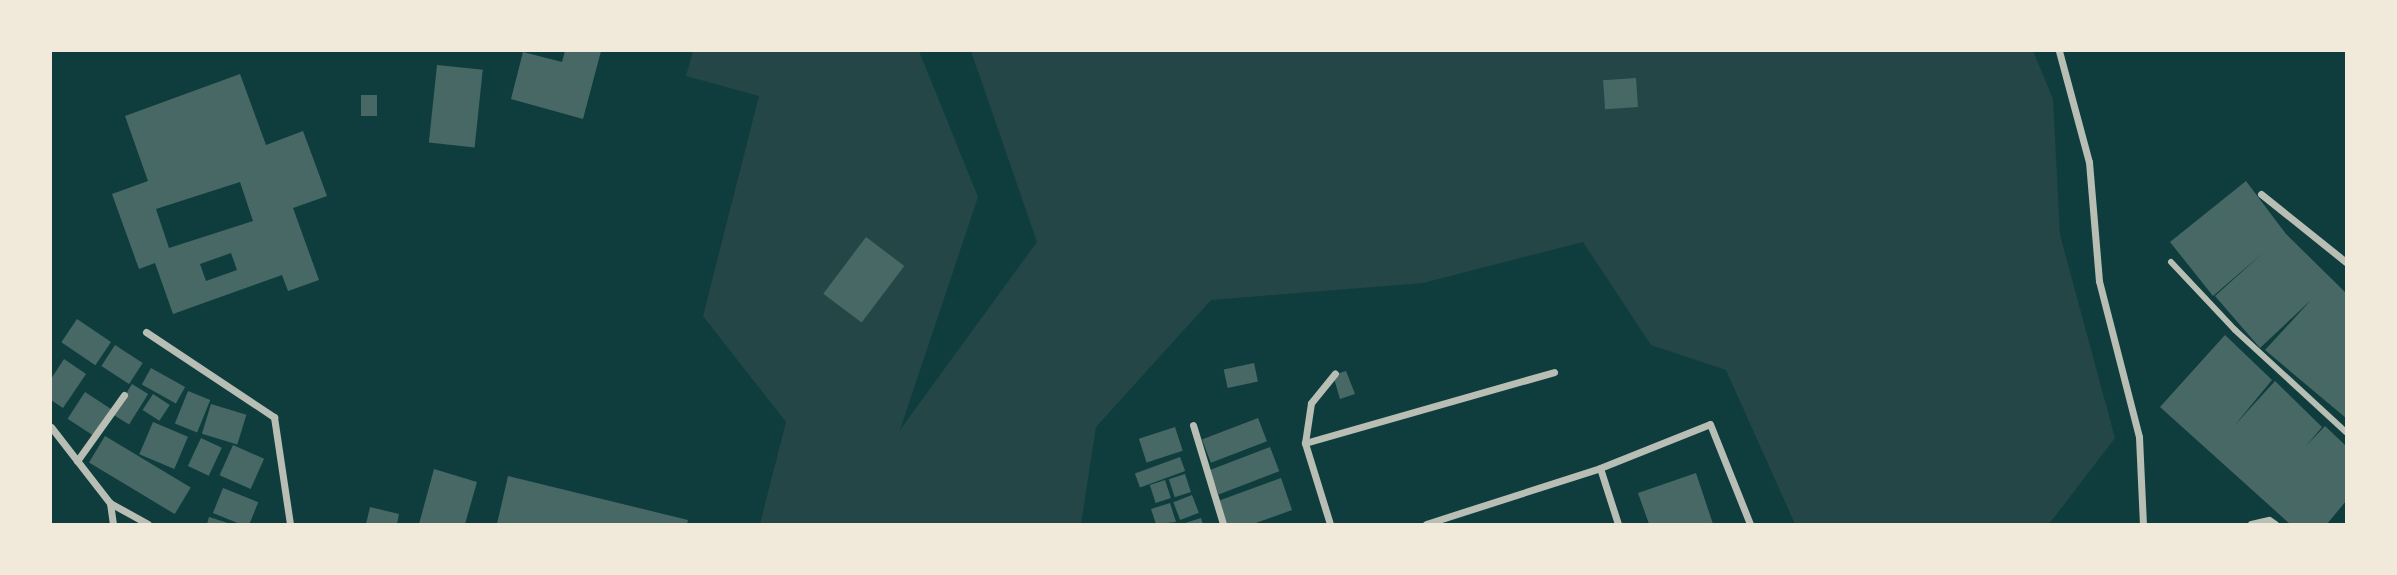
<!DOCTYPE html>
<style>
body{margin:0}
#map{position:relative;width:2397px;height:575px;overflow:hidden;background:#0f3d3e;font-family:Helvetica,sans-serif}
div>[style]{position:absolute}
.green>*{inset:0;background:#244646}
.building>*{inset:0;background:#486865;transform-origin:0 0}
.pedestrian>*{height:6px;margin:-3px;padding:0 3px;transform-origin:3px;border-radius:3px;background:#b8beb3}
.minor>*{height:7px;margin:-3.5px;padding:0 3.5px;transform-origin:3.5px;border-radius:3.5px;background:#b8beb3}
span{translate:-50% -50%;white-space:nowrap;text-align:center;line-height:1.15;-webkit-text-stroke:5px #f1e9da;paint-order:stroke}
.frame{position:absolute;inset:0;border:52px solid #f1e9da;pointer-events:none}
</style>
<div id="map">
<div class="green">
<i style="clip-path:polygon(693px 51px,919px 51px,978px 197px,900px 430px,1037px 242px,971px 51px,2033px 51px,2053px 99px,2060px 235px,2115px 438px,2049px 524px,1795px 524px,1726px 370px,1651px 345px,1583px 242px,1423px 283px,1211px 300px,1096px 427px,1081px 524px,760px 524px,786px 422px,703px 316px,759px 96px,686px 76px)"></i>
</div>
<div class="building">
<i style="clip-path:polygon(565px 51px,601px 51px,583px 119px,511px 99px,523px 52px,562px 62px)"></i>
<i style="left:437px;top:65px;width:46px;height:78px;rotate:6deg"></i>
<i style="clip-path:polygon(evenodd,240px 74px,266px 145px,303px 131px,327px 196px,293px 208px,319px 280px,288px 291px,282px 275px,173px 314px,155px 263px,139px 269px,112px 194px,148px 181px,125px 116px,240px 74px,240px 182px,253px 221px,169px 248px,156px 209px,240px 182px,240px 74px,231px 253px,237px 270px,206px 281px,200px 264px,231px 253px)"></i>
<i style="left:1636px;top:78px;width:29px;height:33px;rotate:86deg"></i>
<i style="left:361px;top:95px;width:16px;height:21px"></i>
<i style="clip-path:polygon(2246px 181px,2286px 234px,2346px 293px,2346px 418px,2265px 350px,2311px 300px,2260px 348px,2215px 296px,2264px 252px,2213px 296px,2170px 242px)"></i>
<i style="left:866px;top:237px;width:48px;height:71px;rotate:37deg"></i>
<i style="left:77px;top:319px;width:41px;height:28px;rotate:34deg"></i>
<i style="clip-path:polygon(2225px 335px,2272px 380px,2234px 426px,2275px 381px,2322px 427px,2306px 446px,2325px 426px,2346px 446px,2346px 501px,2327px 524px,2290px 524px,2160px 407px)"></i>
<i style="left:115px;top:345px;width:33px;height:25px;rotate:33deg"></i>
<i style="clip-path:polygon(64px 359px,86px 374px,63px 408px,51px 400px,51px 379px)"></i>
<i style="left:1254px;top:363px;width:19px;height:31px;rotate:78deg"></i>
<i style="left:151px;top:368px;width:39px;height:19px;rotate:29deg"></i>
<i style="clip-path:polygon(1346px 371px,1355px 394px,1340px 399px,1333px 375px)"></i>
<i style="left:132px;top:384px;width:19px;height:36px;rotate:32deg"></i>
<i style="left:188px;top:391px;width:24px;height:35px;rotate:22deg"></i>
<i style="left:85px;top:392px;width:31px;height:32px;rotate:33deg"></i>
<i style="left:153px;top:394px;width:20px;height:19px;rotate:33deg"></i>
<i style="left:211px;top:404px;width:37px;height:31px;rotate:17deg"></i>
<i style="left:1258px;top:418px;width:25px;height:60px;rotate:69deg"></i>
<i style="left:153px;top:422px;width:38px;height:35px;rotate:23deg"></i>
<i style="left:1175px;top:427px;width:25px;height:38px;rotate:72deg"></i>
<i style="left:105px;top:436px;width:100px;height:31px;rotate:31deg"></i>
<i style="left:201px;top:438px;width:23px;height:31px;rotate:25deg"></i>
<i style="left:233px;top:445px;width:34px;height:33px;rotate:24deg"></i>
<i style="left:1270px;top:447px;width:26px;height:65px;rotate:69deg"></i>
<i style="left:1180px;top:457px;width:15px;height:48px;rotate:70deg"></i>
<i style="clip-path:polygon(434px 469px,477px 482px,465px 524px,419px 524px)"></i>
<i style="clip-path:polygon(1696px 473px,1713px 524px,1649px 524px,1638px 493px)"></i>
<i style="left:1185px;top:474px;width:19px;height:17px;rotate:72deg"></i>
<i style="clip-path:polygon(508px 476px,688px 520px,687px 524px,497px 524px)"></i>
<i style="clip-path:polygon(1281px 478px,1292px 510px,1253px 524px,1227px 524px,1218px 501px)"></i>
<i style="left:1165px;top:480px;width:19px;height:16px;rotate:72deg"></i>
<i style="left:223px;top:488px;width:38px;height:27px;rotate:22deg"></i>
<i style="left:1192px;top:495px;width:19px;height:20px;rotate:69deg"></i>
<i style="clip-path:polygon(1170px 503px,1176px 522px,1156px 524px,1151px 509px)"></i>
<i style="clip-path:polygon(370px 507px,399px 514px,397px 524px,366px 524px)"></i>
<i style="clip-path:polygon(209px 517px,231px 524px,207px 524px)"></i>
<i style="clip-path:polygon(1201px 518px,1203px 524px,1182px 524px)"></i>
</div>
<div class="pedestrian">
<i style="left:2171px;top:262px;width:93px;rotate:46.7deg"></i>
<i style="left:2235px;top:330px;width:151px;rotate:42.6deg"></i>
</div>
<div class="minor">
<i style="left:2059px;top:51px;width:115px;rotate:74.9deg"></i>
<i style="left:2089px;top:162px;width:119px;rotate:85.2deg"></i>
<i style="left:2099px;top:281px;width:161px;rotate:75.6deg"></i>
<i style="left:2139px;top:437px;width:87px;rotate:87.4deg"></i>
<i style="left:2261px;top:194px;width:109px;rotate:38.7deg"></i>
<i style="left:146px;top:332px;width:154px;rotate:33.6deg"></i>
<i style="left:274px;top:417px;width:108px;rotate:81.5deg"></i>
<i style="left:1193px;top:425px;width:103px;rotate:73.1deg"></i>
<i style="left:51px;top:427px;width:96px;rotate:52.2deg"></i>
<i style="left:110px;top:503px;width:21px;rotate:82deg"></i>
<i style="left:1305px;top:443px;width:259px;rotate:-15.9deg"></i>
<i style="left:77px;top:461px;width:81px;rotate:-54.5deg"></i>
<i style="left:1600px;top:468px;width:59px;rotate:72.2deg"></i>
<i style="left:110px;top:503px;width:43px;rotate:28.9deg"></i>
<i style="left:1330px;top:524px;width:85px;rotate:-107.2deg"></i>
<i style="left:1305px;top:443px;width:40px;rotate:-81.5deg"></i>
<i style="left:1311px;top:403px;width:38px;rotate:-51deg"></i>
<i style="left:1426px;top:524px;width:183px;rotate:-17.8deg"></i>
<i style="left:1600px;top:468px;width:118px;rotate:-21.8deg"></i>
<i style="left:1710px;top:424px;width:108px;rotate:68.2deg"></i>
<i style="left:2251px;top:524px;width:18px;rotate:-13deg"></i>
<i style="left:2269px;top:520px;width:7px;rotate:34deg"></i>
</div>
<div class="frame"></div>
</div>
